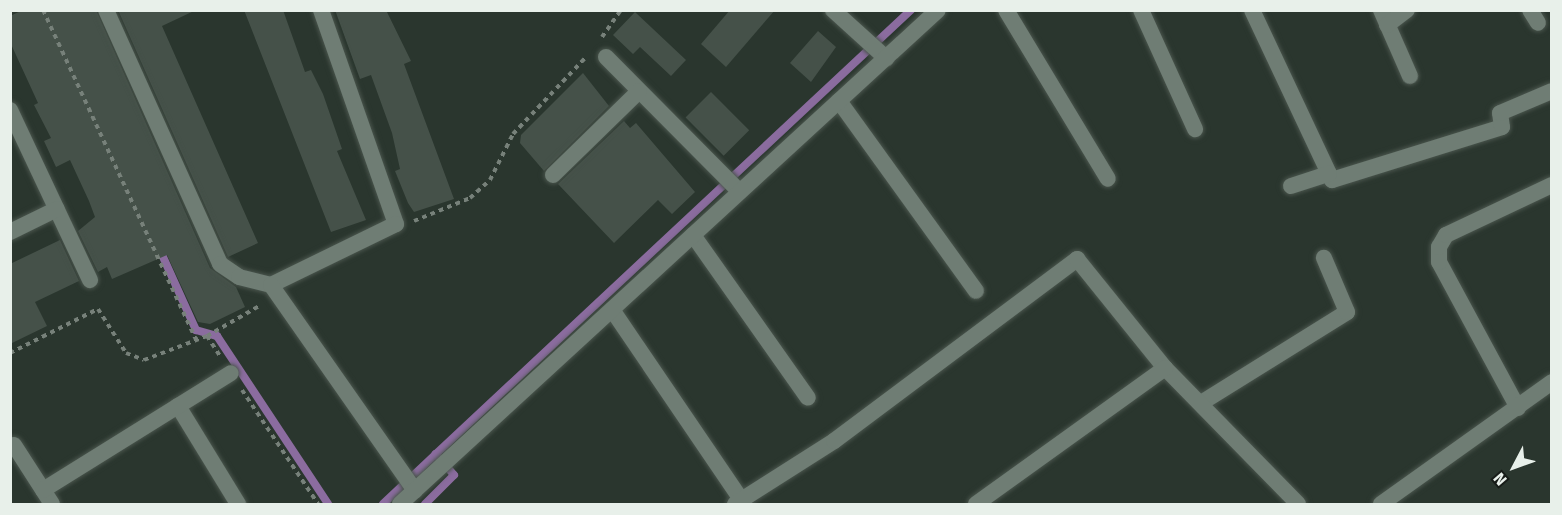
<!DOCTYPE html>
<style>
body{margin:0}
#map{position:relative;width:1562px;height:515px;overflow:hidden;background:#2a362e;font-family:"Fira Sans",sans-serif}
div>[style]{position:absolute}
.stream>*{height:8px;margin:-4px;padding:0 4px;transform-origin:4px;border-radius:4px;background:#8b6c9f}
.building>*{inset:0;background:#455149;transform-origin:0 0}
.path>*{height:4px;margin-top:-2px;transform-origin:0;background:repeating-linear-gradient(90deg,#77817a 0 4.5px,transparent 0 9px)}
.roads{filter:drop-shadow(0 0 2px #4a554d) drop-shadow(0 0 2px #4a554d)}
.minor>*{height:16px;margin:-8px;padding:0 8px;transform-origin:8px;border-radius:8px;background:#6f7d74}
span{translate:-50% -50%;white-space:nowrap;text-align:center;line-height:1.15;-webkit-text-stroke:6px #171c18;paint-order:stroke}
.frame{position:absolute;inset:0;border:12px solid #e8f0ea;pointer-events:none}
.north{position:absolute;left:1484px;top:437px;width:60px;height:60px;-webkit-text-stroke:4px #171c18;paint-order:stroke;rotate:229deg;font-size:16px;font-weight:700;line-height:24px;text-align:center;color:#e8f0ea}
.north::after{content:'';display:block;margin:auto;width:21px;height:27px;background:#e8f0ea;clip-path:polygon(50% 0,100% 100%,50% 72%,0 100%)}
</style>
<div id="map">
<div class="stream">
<i style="left:159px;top:248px;width:90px;rotate:65.7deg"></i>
<i style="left:196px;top:330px;width:22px;rotate:16deg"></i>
<i style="left:217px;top:336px;width:201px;rotate:56.5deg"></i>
<i style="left:383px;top:504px;width:73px;rotate:-43.3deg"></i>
<i style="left:425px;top:504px;width:41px;rotate:-45deg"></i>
<i style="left:454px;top:475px;width:28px;rotate:-131deg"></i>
<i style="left:436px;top:454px;width:650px;rotate:-43.07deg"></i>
</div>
<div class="building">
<i style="clip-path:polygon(23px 10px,96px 10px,210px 268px,236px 287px,245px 307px,210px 324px,198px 322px,167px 255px,112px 279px,107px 267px,98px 272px,78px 231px,95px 217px,89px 201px,70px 160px,56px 167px,44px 141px,51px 138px,34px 105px,38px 103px,10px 42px,10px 16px)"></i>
<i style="clip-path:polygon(118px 10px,196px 10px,162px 26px,258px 243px,228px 257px)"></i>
<i style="clip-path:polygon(244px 10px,283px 10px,305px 72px,311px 70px,323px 94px,342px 149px,337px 151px,366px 220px,331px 232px)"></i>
<i style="clip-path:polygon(335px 10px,386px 10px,411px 61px,404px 64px,454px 199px,414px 212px,408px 203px,395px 171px,400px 169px,392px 133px,371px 75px,360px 79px)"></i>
<i style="clip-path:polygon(730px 10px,775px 10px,726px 67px,701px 44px)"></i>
<i style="clip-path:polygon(635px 12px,686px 60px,671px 76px,640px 47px,633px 54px,613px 35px)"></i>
<i style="clip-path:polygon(818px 31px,836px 47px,811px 82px,790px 63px)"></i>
<i style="clip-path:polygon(583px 73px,609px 106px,544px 171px,520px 143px,521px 135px)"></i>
<i style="left:711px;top:92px;width:54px;height:36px;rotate:45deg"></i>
<i style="clip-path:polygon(624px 121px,630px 128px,636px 123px,695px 192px,672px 214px,658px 200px,614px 243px,558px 184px)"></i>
<i style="clip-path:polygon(60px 240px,79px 281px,35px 302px,47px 326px,10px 344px,10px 264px)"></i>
</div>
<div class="path">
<i style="left:43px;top:10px;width:364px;rotate:65.1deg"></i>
<i style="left:602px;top:37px;width:33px;rotate:-55deg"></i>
<i style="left:414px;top:221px;width:61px;rotate:-22.3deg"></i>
<i style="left:470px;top:198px;width:27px;rotate:-42deg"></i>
<i style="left:490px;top:180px;width:51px;rotate:-63.4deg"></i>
<i style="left:513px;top:134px;width:106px;rotate:-46.5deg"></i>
<i style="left:207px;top:336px;width:24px;rotate:57deg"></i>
<i style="left:10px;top:353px;width:98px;rotate:-26.6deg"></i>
<i style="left:98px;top:309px;width:52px;rotate:57.5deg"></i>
<i style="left:126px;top:353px;width:19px;rotate:21deg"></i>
<i style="left:144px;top:360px;width:67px;rotate:-20.9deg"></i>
<i style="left:207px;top:336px;width:62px;rotate:-29.9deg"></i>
<i style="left:242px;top:390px;width:137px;rotate:56.3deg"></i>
</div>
<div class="roads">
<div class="minor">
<i style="left:106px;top:10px;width:278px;rotate:65.8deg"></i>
<i style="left:220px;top:264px;width:23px;rotate:34deg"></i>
<i style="left:239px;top:277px;width:33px;rotate:14deg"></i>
<i style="left:321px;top:10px;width:227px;rotate:70.7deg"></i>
<i style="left:396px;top:224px;width:139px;rotate:154deg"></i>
<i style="left:271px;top:285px;width:251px;rotate:55deg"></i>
<i style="left:833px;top:10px;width:72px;rotate:42.2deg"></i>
<i style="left:1006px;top:10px;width:197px;rotate:58.9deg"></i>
<i style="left:1141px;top:10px;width:131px;rotate:65.6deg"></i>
<i style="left:1252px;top:10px;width:188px;rotate:64.8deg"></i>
<i style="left:1332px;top:180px;width:178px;rotate:-17.3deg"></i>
<i style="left:1502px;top:127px;width:14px;rotate:-98deg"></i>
<i style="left:1500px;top:113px;width:56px;rotate:-22.9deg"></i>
<i style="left:1381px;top:10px;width:72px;rotate:66.3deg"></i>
<i style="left:1530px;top:10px;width:15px;rotate:58deg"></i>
<i style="left:1387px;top:25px;width:25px;rotate:-37deg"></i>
<i style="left:606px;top:57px;width:189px;rotate:45.2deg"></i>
<i style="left:839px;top:101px;width:234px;rotate:54.2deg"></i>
<i style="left:10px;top:110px;width:188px;rotate:64.8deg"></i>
<i style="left:553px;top:175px;width:120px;rotate:-44.3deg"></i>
<i style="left:1291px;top:186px;width:40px;rotate:-18deg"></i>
<i style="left:10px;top:232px;width:52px;rotate:-26.1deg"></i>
<i style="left:693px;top:235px;width:199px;rotate:54.8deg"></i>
<i style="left:613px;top:311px;width:233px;rotate:55.8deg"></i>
<i style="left:1201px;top:403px;width:172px;rotate:-31.9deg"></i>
<i style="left:1347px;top:312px;width:59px;rotate:-113.1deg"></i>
<i style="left:178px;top:406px;width:115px;rotate:58.5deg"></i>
<i style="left:1518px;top:408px;width:166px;rotate:-118.4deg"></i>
<i style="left:1439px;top:262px;width:15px;rotate:-90deg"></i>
<i style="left:1439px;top:247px;width:14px;rotate:-60deg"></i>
<i style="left:1446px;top:235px;width:117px;rotate:-25.3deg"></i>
<i style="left:14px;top:445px;width:70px;rotate:57.2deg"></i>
<i style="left:43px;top:490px;width:221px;rotate:-31.9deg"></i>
<i style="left:400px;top:504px;width:730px;rotate:-42.56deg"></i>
<i style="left:735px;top:504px;width:117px;rotate:-32.5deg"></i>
<i style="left:834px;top:441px;width:304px;rotate:-36.8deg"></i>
<i style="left:1077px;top:259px;width:140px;rotate:51.1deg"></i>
<i style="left:1165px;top:368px;width:190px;rotate:45.6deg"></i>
<i style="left:976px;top:504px;width:233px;rotate:-35.7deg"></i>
<i style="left:1381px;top:504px;width:210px;rotate:-35.5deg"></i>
</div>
</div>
<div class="frame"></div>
<div class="north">N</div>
</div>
